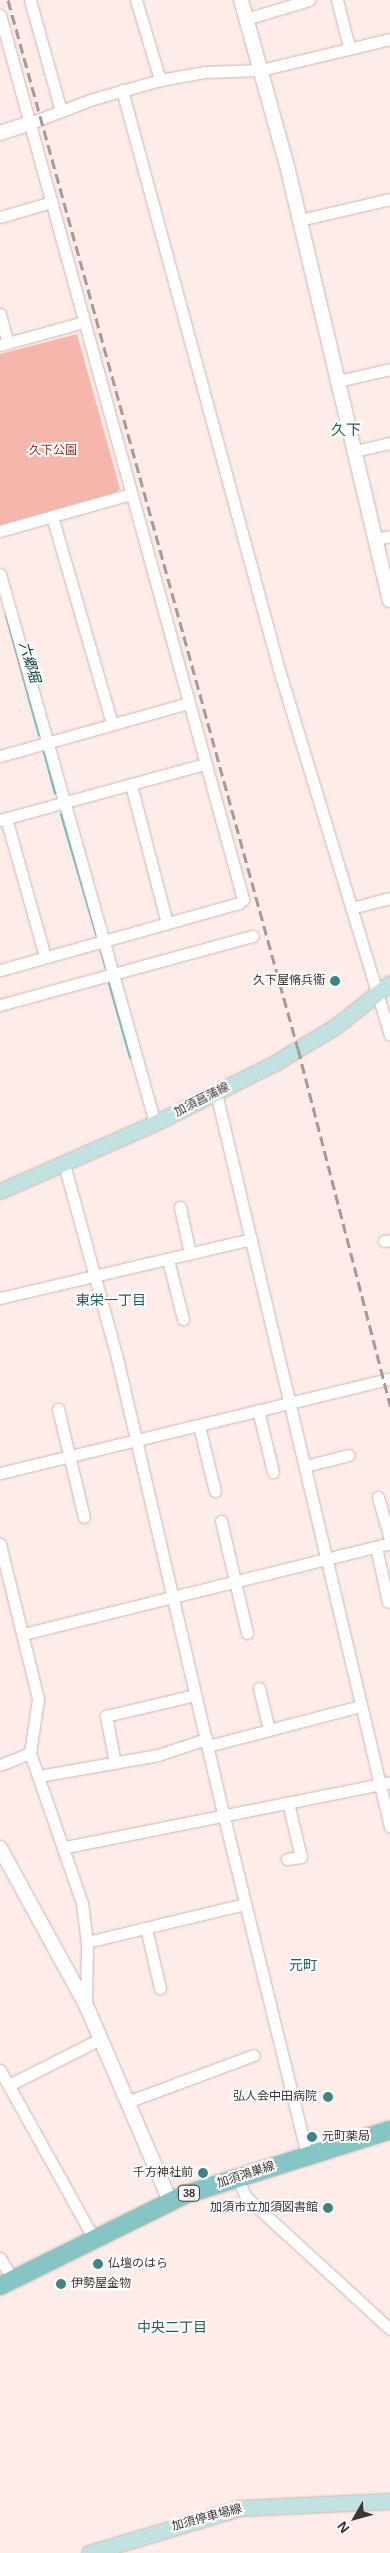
<!DOCTYPE html>
<meta charset="utf-8">
<style>
body{margin:0}
#map{position:relative;width:390px;height:2553px;overflow:hidden;background:#feece9;font-family:Helvetica,"Noto Sans JP",sans-serif}
div>[style]{position:absolute}
.green>*{inset:0;background:#f6b6ac}
.stream>*{height:3px;margin:-1.5px;padding:0 1.5px;transform-origin:1.5px;border-radius:1.5px;background:#4ec4bf}
.roads{filter:drop-shadow(0 0 1px #c8b7b4) drop-shadow(0 0 1px #c8b7b4)}
.minor>*{height:11px;margin:-5.5px;padding:0 5.5px;transform-origin:5.5px;border-radius:5.5px;background:#fff}
.tertiary>*{height:14px;margin:-7px;padding:0 7px;transform-origin:7px;border-radius:7px;background:#fff}
.secondary>*{height:15px;margin:-7.5px;padding:0 7.5px;transform-origin:7.5px;border-radius:7.5px;background:#c2e2e1}
.primary>*{height:18px;margin:-9px;padding:0 9px;transform-origin:9px;border-radius:9px;background:#85c5c3}
.rail>*{height:3px;margin-top:-1.5px;transform-origin:0;background:repeating-linear-gradient(90deg,#a69997 0 10px,transparent 0 15px)}
.dots>*{width:14px;height:14px;translate:-50% -50%;box-sizing:border-box;border:2px solid #fff;border-radius:50%}
span{translate:-50% -50%;white-space:nowrap;text-align:center;line-height:1.15;-webkit-text-stroke:4px #fff;paint-order:stroke}
.shield-label span{padding:1px 4px;background:#fff;border:1px solid;border-radius:4px;-webkit-text-stroke-width:0}
.shield-label{font-size:11px;color:#3b3433;font-weight:700}
.park-label{font-size:12px;color:#902d24}
.poi-label{font-size:12px;color:#3b3433}
.right{translate:-100% -50%;text-align:right}
.left{translate:0 -50%;text-align:left}
.street-label{font-size:12px;color:#3b3433}
.water-label{font-size:14px;color:#043d3b;font-style:italic}
.neighbourhood-label{font-size:14px;color:#265f5d}
.quarter-label{font-size:15px;color:#265f5d}
.north{position:absolute;left:330px;top:2493px;width:50px;height:50px;-webkit-text-stroke:4px #fff;paint-order:stroke;rotate:232deg;font-size:14px;font-weight:700;line-height:20px;text-align:center;color:#3b3433}
.north::after{content:'';display:block;margin:auto;width:18px;height:22px;background:#3b3433;clip-path:polygon(50% 0,100% 100%,50% 72%,0 100%)}
</style>
<div id="map">
<div class="green">
<i style="clip-path:polygon(77px 334px,120px 489px,116px 492px,0 525px,0 354px)"></i>
</div>
<div class="stream">
<i style="left:6px;top:615px;width:124px;rotate:74.6deg"></i>
<i style="left:44px;top:752px;width:42px;rotate:75deg"></i>
<i style="left:61px;top:814px;width:125px;rotate:73.7deg"></i>
<i style="left:101px;top:951px;width:16px;rotate:75deg"></i>
<i style="left:109px;top:983px;width:77px;rotate:74.2deg"></i>
</div>
<div class="roads">
<div class="minor">
<i style="left:30px;top:0;width:115px;rotate:74.4deg"></i>
<i style="left:136px;top:0;width:84px;rotate:73.3deg"></i>
<i style="left:337px;top:0;width:49px;rotate:75.7deg"></i>
<i style="left:0;top:15px;width:917px;rotate:74.63deg"></i>
<i style="left:243px;top:899px;width:6px;rotate:135deg"></i>
<i style="left:239px;top:903px;width:248px;rotate:164.3deg"></i>
<i style="left:246px;top:19px;width:66px;rotate:-16.8deg"></i>
<i style="left:122px;top:90px;width:604px;rotate:74.84deg"></i>
<i style="left:280px;top:673px;width:378px;rotate:73.1deg"></i>
<i style="left:30px;top:123px;width:67px;rotate:-20.9deg"></i>
<i style="left:93px;top:99px;width:70px;rotate:-15.8deg"></i>
<i style="left:160px;top:80px;width:46px;rotate:-10.1deg"></i>
<i style="left:205px;top:72px;width:56px;rotate:-2deg"></i>
<i style="left:261px;top:70px;width:133px;rotate:-13.5deg"></i>
<i style="left:0;top:217px;width:54px;rotate:-16.1deg"></i>
<i style="left:300px;top:220px;width:92px;rotate:-13.1deg"></i>
<i style="left:0;top:314px;width:30px;rotate:75deg"></i>
<i style="left:0;top:345px;width:87px;rotate:-15.3deg"></i>
<i style="left:338px;top:381px;width:53px;rotate:-13deg"></i>
<i style="left:355px;top:451px;width:36px;rotate:-13deg"></i>
<i style="left:52px;top:516px;width:216px;rotate:73.9deg"></i>
<i style="left:0;top:531px;width:136px;rotate:-15.8deg"></i>
<i style="left:376px;top:539px;width:14px;rotate:-12deg"></i>
<i style="left:0;top:574px;width:570px;rotate:74.23deg"></i>
<i style="left:0;top:756px;width:196px;rotate:-15.7deg"></i>
<i style="left:131px;top:785px;width:143px;rotate:75.4deg"></i>
<i style="left:6px;top:818px;width:144px;rotate:74.3deg"></i>
<i style="left:0;top:820px;width:213px;rotate:-15.3deg"></i>
<i style="left:351px;top:908px;width:40px;rotate:-14.4deg"></i>
<i style="left:0;top:1005px;width:262px;rotate:-15.3deg"></i>
<i style="left:216px;top:1093px;width:754px;rotate:76.66deg"></i>
<i style="left:64px;top:1164px;width:201px;rotate:74.7deg"></i>
<i style="left:117px;top:1358px;width:471px;rotate:76.9deg"></i>
<i style="left:224px;top:1817px;width:348px;rotate:76.2deg"></i>
<i style="left:180px;top:1207px;width:48px;rotate:78deg"></i>
<i style="left:384px;top:1241px;width:6px;rotate:-9deg"></i>
<i style="left:168px;top:1260px;width:61px;rotate:75.7deg"></i>
<i style="left:0;top:1298px;width:258px;rotate:-13.2deg"></i>
<i style="left:58px;top:1409px;width:111px;rotate:76.5deg"></i>
<i style="left:258px;top:1410px;width:64px;rotate:76.4deg"></i>
<i style="left:199px;top:1426px;width:67px;rotate:76.2deg"></i>
<i style="left:305px;top:1466px;width:45px;rotate:-14deg"></i>
<i style="left:0;top:1473px;width:401px;rotate:-13.6deg"></i>
<i style="left:378px;top:1497px;width:44px;rotate:74.1deg"></i>
<i style="left:221px;top:1521px;width:115px;rotate:76.9deg"></i>
<i style="left:0;top:1544px;width:160px;rotate:76.2deg"></i>
<i style="left:38px;top:1699px;width:55px;rotate:98.4deg"></i>
<i style="left:30px;top:1753px;width:159px;rotate:70.9deg"></i>
<i style="left:82px;top:1903px;width:39px;rotate:83deg"></i>
<i style="left:87px;top:1942px;width:63px;rotate:90.9deg"></i>
<i style="left:376px;top:1547px;width:56px;rotate:77.7deg"></i>
<i style="left:23px;top:1634px;width:378px;rotate:-13.9deg"></i>
<i style="left:259px;top:1688px;width:43px;rotate:76.6deg"></i>
<i style="left:208px;top:1746px;width:158px;rotate:-14.7deg"></i>
<i style="left:115px;top:1763px;width:48px;rotate:-100.8deg"></i>
<i style="left:106px;top:1716px;width:91px;rotate:-13.3deg"></i>
<i style="left:0;top:1765px;width:32px;rotate:-22deg"></i>
<i style="left:39px;top:1776px;width:121px;rotate:-10deg"></i>
<i style="left:158px;top:1755px;width:51px;rotate:-18.4deg"></i>
<i style="left:66px;top:1847px;width:330px;rotate:-11.3deg"></i>
<i style="left:287px;top:1859px;width:14px;rotate:-8deg"></i>
<i style="left:301px;top:1857px;width:56px;rotate:-103.5deg"></i>
<i style="left:146px;top:1928px;width:62px;rotate:76.9deg"></i>
<i style="left:87px;top:1942px;width:163px;rotate:-13.5deg"></i>
<i style="left:0;top:2070px;width:193px;rotate:60.9deg"></i>
<i style="left:9px;top:2085px;width:102px;rotate:-26.8deg"></i>
<i style="left:127px;top:2102px;width:135px;rotate:-20.3deg"></i>
<i style="left:237px;top:2178px;width:21px;rotate:65deg"></i>
<i style="left:246px;top:2197px;width:195px;rotate:42.5deg"></i>
<i style="left:0;top:2258px;width:24px;rotate:60deg"></i>
</div>
<div class="tertiary">
<i style="left:241px;top:0;width:176px;rotate:74.5deg"></i>
<i style="left:288px;top:170px;width:442px;rotate:76.7deg"></i>
<i style="left:0;top:133px;width:32px;rotate:-18deg"></i>
<i style="left:0;top:1848px;width:179px;rotate:61.3deg"></i>
<i style="left:86px;top:2005px;width:213px;rotate:66.8deg"></i>
</div>
<div class="secondary">
<i style="left:0;top:1191px;width:169px;rotate:-23.7deg"></i>
<i style="left:155px;top:1123px;width:132px;rotate:-26.6deg"></i>
<i style="left:273px;top:1064px;width:74px;rotate:-31.1deg"></i>
<i style="left:336px;top:1026px;width:69px;rotate:-38.5deg"></i>
<i style="left:89px;top:2553px;width:158px;rotate:-16.6deg"></i>
<i style="left:240px;top:2508px;width:150px;rotate:-2.7deg"></i>
</div>
<div class="primary">
<i style="left:0;top:2286px;width:205px;rotate:-26.3deg"></i>
<i style="left:184px;top:2195px;width:216px;rotate:-17.5deg"></i>
</div>
</div>
<div class="rail">
<i style="left:8px;top:0;width:1088px;rotate:74.55deg"></i>
<i style="left:298px;top:1049px;width:369px;rotate:75.5deg"></i>
</div>
<div class="dots">
<i style="left:335px;top:981px;background:#3e8582"></i>
<i style="left:328px;top:2097px;background:#3e8582"></i>
<i style="left:312px;top:2137px;background:#3e8582"></i>
<i style="left:203px;top:2173px;background:#3e8582"></i>
<i style="left:328px;top:2208px;background:#3e8582"></i>
<i style="left:98px;top:2264px;background:#3e8582"></i>
<i style="left:61px;top:2284px;background:#3e8582"></i>
</div>
<div class="shield-label">
<span style="left:189px;top:2193px">38</span>
</div>
<div class="park-label">
<span style="left:53px;top:451px">久下公園</span>
</div>
<div class="poi-label">
<span class="right" style="left:325px;top:981px">久下屋脩兵衞</span>
<span class="right" style="left:317px;top:2097px">弘人会中田病院</span>
<span class="left" style="left:322px;top:2137px">元町薬局</span>
<span class="right" style="left:193px;top:2173px">千方神社前</span>
<span class="right" style="left:318px;top:2208px">加須市立加須図書館</span>
<span class="left" style="left:108px;top:2264px">仏壇のはら</span>
<span class="left" style="left:71px;top:2284px">伊勢屋金物</span>
</div>
<div class="street-label">
<span style="left:202px;top:1100px;rotate:-27deg">加須菖蒲線</span>
<span style="left:246px;top:2175px;rotate:-18deg">加須鴻巣線</span>
<span style="left:207px;top:2518px;rotate:-15deg">加須停車場線</span>
</div>
<div class="water-label">
<span style="left:30px;top:662px;rotate:74deg">六郷堀</span>
</div>
<div class="neighbourhood-label">
<span style="left:111px;top:1300px">東栄一丁目</span>
<span style="left:303px;top:1965px">元町</span>
<span style="left:172px;top:2327px">中央二丁目</span>
</div>
<div class="quarter-label">
<span style="left:346px;top:430px">久下</span>
</div>
<div class="north">N</div>
</div>
